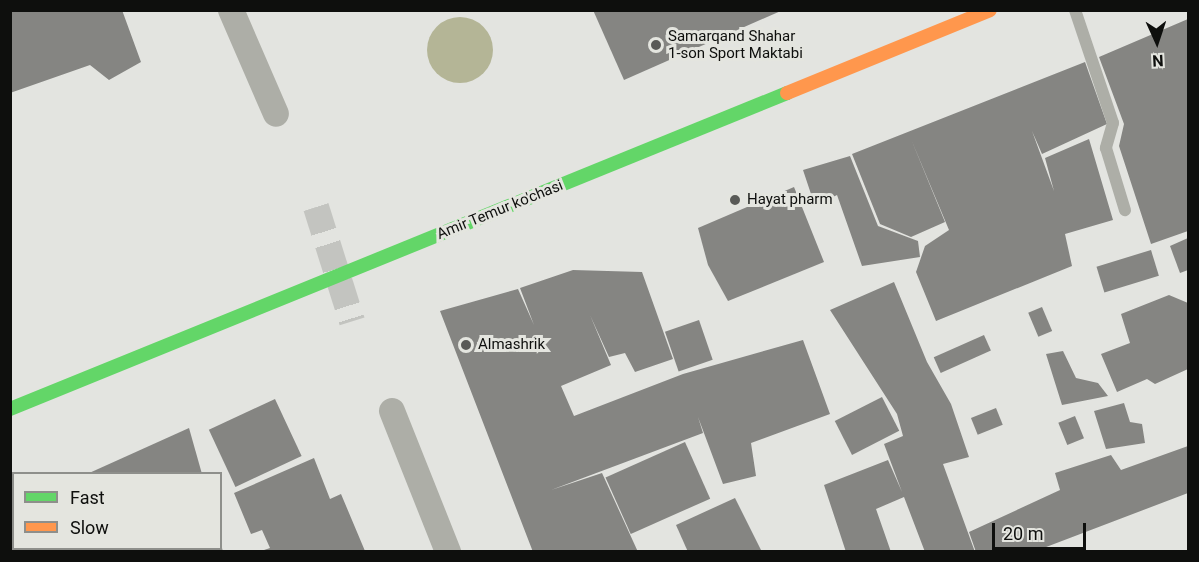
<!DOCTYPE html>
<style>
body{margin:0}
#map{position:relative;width:1199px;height:562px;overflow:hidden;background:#e3e4e0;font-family:Roboto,sans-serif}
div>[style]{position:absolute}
.water>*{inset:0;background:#b4b596}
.round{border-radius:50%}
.building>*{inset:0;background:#858582;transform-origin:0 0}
.street-tunnel>*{height:26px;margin-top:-13px;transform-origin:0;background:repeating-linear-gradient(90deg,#c3c4c0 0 26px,transparent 0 39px)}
.lane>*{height:12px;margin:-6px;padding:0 6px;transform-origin:6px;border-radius:6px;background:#adaea7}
.street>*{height:26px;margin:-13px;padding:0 13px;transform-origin:13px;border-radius:13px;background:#adaea7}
.fast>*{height:14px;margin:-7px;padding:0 7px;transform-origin:7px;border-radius:7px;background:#63d668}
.slow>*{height:14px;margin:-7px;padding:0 7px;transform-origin:7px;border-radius:7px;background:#ff974d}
.dots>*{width:16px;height:16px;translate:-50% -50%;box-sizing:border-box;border:3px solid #e4e5df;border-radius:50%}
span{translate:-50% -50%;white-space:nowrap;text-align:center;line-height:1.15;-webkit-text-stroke:6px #e4e5df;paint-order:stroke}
.poi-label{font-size:15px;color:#0e0f0d}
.left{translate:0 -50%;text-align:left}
.street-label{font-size:15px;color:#0e0f0d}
.frame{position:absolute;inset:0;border:12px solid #0e0f0d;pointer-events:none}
.legend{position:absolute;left:12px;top:472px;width:210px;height:78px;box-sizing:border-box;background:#e4e5df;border:2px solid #8e8f8b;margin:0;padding:8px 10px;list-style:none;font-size:18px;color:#0e0f0d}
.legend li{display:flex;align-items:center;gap:12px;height:30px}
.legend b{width:30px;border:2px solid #8e8f8b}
.north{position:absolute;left:1127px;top:12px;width:60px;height:60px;-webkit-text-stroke:4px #e4e5df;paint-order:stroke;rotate:177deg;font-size:16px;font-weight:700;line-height:24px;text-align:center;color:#0e0f0d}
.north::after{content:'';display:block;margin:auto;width:21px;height:27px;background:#0e0f0d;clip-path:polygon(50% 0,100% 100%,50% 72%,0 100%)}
.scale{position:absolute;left:992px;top:523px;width:94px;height:27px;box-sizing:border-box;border:3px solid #0e0f0d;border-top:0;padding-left:8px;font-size:18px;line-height:21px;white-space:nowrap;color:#0e0f0d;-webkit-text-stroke:4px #e4e5df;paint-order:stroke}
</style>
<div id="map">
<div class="water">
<i class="round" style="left:427px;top:17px;width:66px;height:66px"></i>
</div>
<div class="building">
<i style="clip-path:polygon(10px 10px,122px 10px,141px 62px,109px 80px,90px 65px,10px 93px)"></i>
<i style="clip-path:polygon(593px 10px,783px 10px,624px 80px)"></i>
<i style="clip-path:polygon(1188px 19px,1188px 231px,1151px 244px,1119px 146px,1124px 124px,1099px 57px)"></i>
<i style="clip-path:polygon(1085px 62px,1107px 124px,1042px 154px,1032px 131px,1054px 191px,1045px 158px,1089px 139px,1113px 220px,1065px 234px,1072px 266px,936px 321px,916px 272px,925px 246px,949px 230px,911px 139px,945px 222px,911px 237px,880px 224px,852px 154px)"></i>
<i style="clip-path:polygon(850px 156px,878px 226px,918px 241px,920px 257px,862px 266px,837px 195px,815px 206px,803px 170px)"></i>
<i style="clip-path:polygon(794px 187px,824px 262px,728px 301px,708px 265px,698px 228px)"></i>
<i style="clip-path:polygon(1188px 238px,1188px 270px,1180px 273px,1170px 246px)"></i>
<i style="left:1151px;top:250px;width:27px;height:57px;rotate:73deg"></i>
<i style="clip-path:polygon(573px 270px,642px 272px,673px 359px,635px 372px,625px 353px,609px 357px,590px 315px,611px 365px,561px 386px,574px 416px,683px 374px,803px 340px,830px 414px,751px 443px,756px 476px,723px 484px,698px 417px,703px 433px,551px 490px,602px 473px,638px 552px,533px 552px,440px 311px,518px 289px,534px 325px,520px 288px)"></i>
<i style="clip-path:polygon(894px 282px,927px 362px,951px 404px,969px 457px,943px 464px,975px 552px,925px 552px,904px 497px,876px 509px,891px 552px,846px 552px,824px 485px,888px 460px,902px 492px,884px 444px,903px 436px,897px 414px,830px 310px)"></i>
<i style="clip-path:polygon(1169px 295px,1188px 303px,1188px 369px,1155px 384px,1147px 379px,1117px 392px,1101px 354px,1130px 343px,1121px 314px)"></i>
<i style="left:1042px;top:307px;width:26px;height:15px;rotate:67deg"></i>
<i style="left:699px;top:320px;width:42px;height:36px;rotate:71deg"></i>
<i style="left:984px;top:335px;width:17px;height:55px;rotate:66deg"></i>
<i style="clip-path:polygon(1063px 351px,1076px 378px,1098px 383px,1108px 396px,1062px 405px,1046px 354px)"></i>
<i style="left:882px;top:397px;width:38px;height:53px;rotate:63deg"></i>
<i style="left:275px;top:399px;width:63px;height:73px;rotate:65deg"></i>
<i style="clip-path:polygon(1124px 403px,1130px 422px,1142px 424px,1145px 443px,1106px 449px,1094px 411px)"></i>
<i style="left:996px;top:408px;width:18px;height:27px;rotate:68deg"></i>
<i style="left:1075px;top:416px;width:24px;height:18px;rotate:68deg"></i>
<i style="clip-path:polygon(189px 428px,202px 474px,87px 474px)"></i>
<i style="left:685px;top:442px;width:62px;height:87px;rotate:66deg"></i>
<i style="clip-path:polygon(1188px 446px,1188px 493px,1033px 552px,976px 552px,969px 532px,1060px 490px,1055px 473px,1111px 455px,1121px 470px)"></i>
<i style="clip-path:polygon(314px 458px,330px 499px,341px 494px,365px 551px,261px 551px,270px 548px,262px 530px,251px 534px,234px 493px)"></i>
<i style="clip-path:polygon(735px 498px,762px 552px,688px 552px,676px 525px)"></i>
<i style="clip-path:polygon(14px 506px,14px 548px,220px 548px,221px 544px,223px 552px,10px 552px)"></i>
</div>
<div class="street-tunnel">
<i style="left:316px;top:207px;width:120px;rotate:72.5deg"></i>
</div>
<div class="lane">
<i style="left:1075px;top:10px;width:119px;rotate:71.4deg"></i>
<i style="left:1113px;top:123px;width:26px;rotate:106deg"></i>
<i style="left:1106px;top:148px;width:65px;rotate:73deg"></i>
</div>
<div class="street">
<i style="left:231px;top:10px;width:113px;rotate:66.6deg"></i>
<i style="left:392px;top:411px;width:152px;rotate:68.3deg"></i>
</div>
<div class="fast">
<i style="left:10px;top:409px;width:839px;rotate:-22.13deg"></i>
</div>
<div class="slow">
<i style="left:787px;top:93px;width:219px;rotate:-22.2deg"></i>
</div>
<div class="dots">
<i style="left:656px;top:45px;background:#595a57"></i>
<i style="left:735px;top:200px;background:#595a57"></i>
<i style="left:466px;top:345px;background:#595a57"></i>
</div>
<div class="poi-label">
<span class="left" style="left:668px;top:45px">Samarqand Shahar<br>1-son Sport Maktabi</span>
<span class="left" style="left:747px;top:200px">Hayat pharm</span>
<span class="left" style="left:478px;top:345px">Almashrik</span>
</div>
<div class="street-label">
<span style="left:500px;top:210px;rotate:-22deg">Amir Temur ko'chasi</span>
</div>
<div class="frame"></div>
<ul class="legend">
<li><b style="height:8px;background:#63d668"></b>Fast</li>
<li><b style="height:8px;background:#ff974d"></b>Slow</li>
</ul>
<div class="north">N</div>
<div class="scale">20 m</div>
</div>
